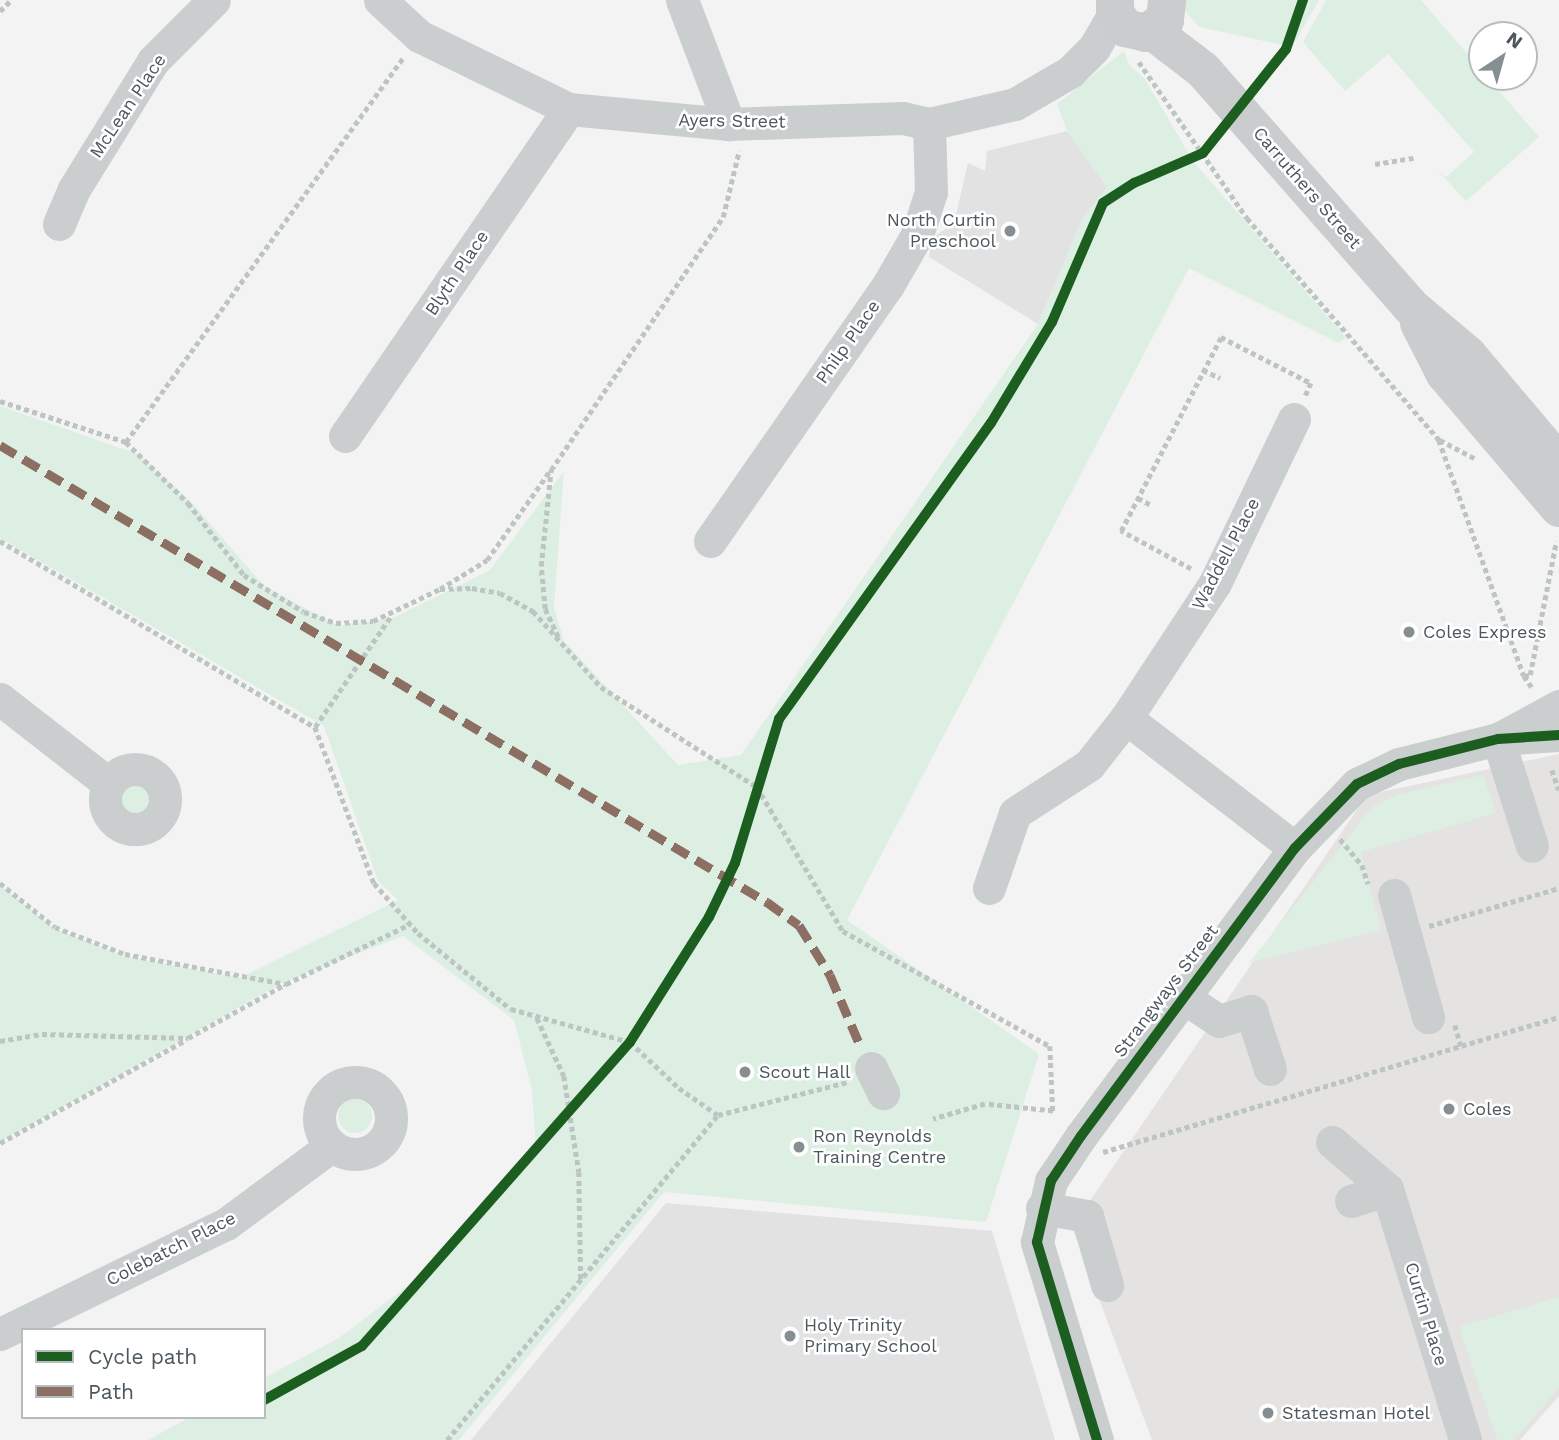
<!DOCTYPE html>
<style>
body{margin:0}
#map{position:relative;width:1559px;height:1440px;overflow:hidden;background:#f4f3f3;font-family:"Work Sans",sans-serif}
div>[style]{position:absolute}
.commercial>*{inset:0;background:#e4e3e1}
.education>*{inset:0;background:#e2e2e3}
.green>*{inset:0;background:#dcefe2}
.round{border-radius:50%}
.path>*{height:4.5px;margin-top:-2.25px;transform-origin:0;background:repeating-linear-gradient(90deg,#bcc5c2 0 5px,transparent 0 8.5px)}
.minor>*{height:33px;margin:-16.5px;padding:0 16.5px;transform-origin:16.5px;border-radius:16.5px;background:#cbcecf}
.minor>.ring{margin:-16.5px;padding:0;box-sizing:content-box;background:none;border:33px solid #cbcecf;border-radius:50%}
.major>*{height:38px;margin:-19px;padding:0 19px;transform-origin:19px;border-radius:19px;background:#caccce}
.quiet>*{height:9px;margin-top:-4.5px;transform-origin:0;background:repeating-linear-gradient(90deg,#8d6e63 0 18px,transparent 0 27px)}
.cycleway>*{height:10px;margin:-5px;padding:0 5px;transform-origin:5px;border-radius:5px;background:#1b5e20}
.dots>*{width:19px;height:19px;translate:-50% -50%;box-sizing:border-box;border:4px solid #fff;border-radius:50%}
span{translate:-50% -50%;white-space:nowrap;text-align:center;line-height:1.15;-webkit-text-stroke:5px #fff;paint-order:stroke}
.street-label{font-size:18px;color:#4c575e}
.poi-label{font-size:18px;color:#4c575e}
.right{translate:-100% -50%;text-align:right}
.left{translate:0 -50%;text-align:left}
.legend{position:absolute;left:21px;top:1328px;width:245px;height:91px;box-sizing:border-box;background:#fff;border:2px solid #b7bcbf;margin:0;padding:9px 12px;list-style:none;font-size:21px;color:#4c575e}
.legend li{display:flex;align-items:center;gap:14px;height:35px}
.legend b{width:35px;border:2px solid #b7bcbf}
.north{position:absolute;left:1468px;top:21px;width:70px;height:70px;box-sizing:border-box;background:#fff;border:2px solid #b7bcbf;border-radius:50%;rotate:36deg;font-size:19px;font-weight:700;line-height:28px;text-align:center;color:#4c575e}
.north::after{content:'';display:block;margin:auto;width:24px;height:32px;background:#878e92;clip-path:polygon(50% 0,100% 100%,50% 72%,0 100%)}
</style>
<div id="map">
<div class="commercial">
<i style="clip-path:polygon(1559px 754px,1559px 1396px,1520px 1440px,1152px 1440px,1072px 1227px,1367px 795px)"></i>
</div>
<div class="education">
<i style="clip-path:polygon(1067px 131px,1107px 187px,1083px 218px,1038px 324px,929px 257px,932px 238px,954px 223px,968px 163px,985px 171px,987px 151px)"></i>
<i style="clip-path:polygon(666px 1203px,992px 1231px,1055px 1440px,471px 1440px)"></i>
</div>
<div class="green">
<i style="clip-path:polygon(1176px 0,1319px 0,1292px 47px,1199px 27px)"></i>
<i style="clip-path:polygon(1326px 0,1421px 0,1482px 71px,1482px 77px,1487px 77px,1539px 137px,1466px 201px,1438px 171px,1446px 177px,1474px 152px,1388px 54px,1345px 91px,1303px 42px)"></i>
<i style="clip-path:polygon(1124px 51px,1129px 65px,1145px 79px,1193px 161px,1346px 338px,1339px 343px,1189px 268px,847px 920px,1039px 1054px,986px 1222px,664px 1192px,459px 1440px,148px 1440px,190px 1417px,264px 1417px,264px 1378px,339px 1338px,419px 1277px,488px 1209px,536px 1148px,532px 1091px,514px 1020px,403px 936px,280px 984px,0 1142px,0 885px,55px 929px,124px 956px,240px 978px,398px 900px,378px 881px,324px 726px,0 538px,0 406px,140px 455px,193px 504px,265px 587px,339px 626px,393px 618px,490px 570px,564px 471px,554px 608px,564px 641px,678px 765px,741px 755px,1038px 324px,1083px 218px,1107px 187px,1067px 131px,1057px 104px)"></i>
<i style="clip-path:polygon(1483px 775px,1496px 813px,1361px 852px,1381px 930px,1249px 963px,1373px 806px,1399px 794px)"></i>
<i class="round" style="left:118px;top:780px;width:38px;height:38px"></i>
<i class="round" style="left:338px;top:1099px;width:34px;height:34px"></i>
<i style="clip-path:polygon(1559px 1297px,1559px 1388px,1514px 1440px,1497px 1440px,1459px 1327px)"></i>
</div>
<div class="path">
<i style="left:0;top:11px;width:16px;rotate:-45deg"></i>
<i style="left:1139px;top:62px;width:190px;rotate:55.3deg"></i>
<i style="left:1247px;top:218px;width:294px;rotate:49.1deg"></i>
<i style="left:1439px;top:440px;width:251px;rotate:70.2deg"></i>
<i style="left:1524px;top:676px;width:16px;rotate:55deg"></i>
<i style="left:1375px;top:164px;width:39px;rotate:-9deg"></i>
<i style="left:1203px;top:370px;width:19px;rotate:25deg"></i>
<i style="left:0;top:401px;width:133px;rotate:18deg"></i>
<i style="left:126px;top:442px;width:87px;rotate:44.5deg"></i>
<i style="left:188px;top:503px;width:91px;rotate:52.1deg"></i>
<i style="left:244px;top:575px;width:70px;rotate:31.7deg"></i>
<i style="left:304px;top:612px;width:34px;rotate:19deg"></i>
<i style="left:336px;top:623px;width:37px;rotate:-3deg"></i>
<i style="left:373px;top:621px;width:74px;rotate:-25.5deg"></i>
<i style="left:440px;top:589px;width:32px;rotate:-2deg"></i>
<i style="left:472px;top:588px;width:28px;rotate:10deg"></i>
<i style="left:500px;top:593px;width:38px;rotate:29deg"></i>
<i style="left:533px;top:611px;width:102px;rotate:48.2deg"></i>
<i style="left:601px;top:687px;width:185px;rotate:32.7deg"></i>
<i style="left:757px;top:787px;width:168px;rotate:59.2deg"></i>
<i style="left:843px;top:931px;width:237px;rotate:29.1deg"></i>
<i style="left:1050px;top:1046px;width:65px;rotate:87.4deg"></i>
<i style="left:1053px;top:1111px;width:68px;rotate:-174.1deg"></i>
<i style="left:985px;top:1104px;width:54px;rotate:163.9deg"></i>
<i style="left:1440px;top:440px;width:41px;rotate:27.8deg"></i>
<i style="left:126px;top:442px;width:475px;rotate:-54.2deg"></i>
<i style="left:1138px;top:498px;width:15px;rotate:28deg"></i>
<i style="left:0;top:541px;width:366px;rotate:30.6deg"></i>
<i style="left:315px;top:727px;width:167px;rotate:69.3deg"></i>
<i style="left:374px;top:883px;width:67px;rotate:48.7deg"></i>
<i style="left:418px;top:933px;width:120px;rotate:39.3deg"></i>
<i style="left:511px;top:1009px;width:123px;rotate:15.5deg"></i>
<i style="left:630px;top:1042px;width:67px;rotate:43.2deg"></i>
<i style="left:679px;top:1088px;width:47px;rotate:34.7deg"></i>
<i style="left:1191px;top:569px;width:80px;rotate:-151.5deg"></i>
<i style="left:1121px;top:531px;width:218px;rotate:-62.7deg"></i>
<i style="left:1221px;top:337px;width:101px;rotate:27.1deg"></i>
<i style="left:1311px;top:383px;width:15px;rotate:113deg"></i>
<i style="left:440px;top:589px;width:55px;rotate:-31.7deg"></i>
<i style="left:487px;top:560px;width:108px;rotate:-54.8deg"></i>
<i style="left:558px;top:637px;width:31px;rotate:-115deg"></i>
<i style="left:545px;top:609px;width:43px;rotate:-95.3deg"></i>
<i style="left:541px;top:566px;width:97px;rotate:-84.1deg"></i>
<i style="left:551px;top:470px;width:306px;rotate:-55.8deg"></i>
<i style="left:723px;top:217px;width:68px;rotate:-76.4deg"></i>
<i style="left:1524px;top:676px;width:6px;rotate:-9deg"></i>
<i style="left:1530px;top:675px;width:136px;rotate:-78.9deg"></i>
<i style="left:315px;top:727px;width:135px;rotate:-55.6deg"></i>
<i style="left:1552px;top:770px;width:21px;rotate:71deg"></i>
<i style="left:1340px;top:839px;width:34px;rotate:50deg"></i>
<i style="left:1362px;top:865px;width:20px;rotate:72deg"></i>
<i style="left:0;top:883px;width:70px;rotate:38.7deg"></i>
<i style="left:55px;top:927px;width:75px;rotate:21.1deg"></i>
<i style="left:125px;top:954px;width:163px;rotate:10.6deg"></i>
<i style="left:1429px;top:926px;width:135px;rotate:-16.3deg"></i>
<i style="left:537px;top:1018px;width:64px;rotate:65deg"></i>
<i style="left:564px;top:1076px;width:97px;rotate:81.1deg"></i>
<i style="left:579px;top:1172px;width:110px;rotate:89deg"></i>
<i style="left:1455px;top:1025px;width:22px;rotate:74deg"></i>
<i style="left:0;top:1041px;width:43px;rotate:-9.5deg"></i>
<i style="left:42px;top:1034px;width:146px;rotate:1.6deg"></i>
<i style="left:188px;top:1038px;width:112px;rotate:-28.9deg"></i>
<i style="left:286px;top:984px;width:138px;rotate:-25.8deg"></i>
<i style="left:0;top:1143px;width:213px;rotate:-29deg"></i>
<i style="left:1103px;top:1152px;width:476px;rotate:-16.5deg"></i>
<i style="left:447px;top:1440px;width:423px;rotate:-50.2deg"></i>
<i style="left:718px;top:1115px;width:133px;rotate:-14.3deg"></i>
</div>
<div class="minor">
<i style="left:380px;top:0;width:53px;rotate:42.7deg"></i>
<i style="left:419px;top:36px;width:167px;rotate:26deg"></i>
<i style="left:569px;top:109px;width:161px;rotate:5.4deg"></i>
<i style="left:729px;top:124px;width:174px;rotate:-2deg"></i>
<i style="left:903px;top:118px;width:27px;rotate:13deg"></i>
<i style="left:929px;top:124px;width:88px;rotate:-13.1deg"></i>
<i style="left:1015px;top:104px;width:64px;rotate:-30.2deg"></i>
<i style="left:1070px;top:72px;width:34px;rotate:-45deg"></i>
<i style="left:1094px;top:48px;width:42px;rotate:-59.7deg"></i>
<i style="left:682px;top:0;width:133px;rotate:69.2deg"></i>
<i style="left:59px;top:224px;width:38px;rotate:-67deg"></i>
<i style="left:74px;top:189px;width:150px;rotate:-58.3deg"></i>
<i style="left:153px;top:61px;width:86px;rotate:-45deg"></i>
<i style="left:345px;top:436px;width:396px;rotate:-55.6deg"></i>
<i style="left:710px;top:541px;width:312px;rotate:-55.2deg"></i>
<i style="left:888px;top:285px;width:58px;rotate:-59.9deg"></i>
<i style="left:917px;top:235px;width:45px;rotate:-72deg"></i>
<i style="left:931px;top:192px;width:68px;rotate:-91.7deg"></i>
<i style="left:0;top:699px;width:137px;rotate:37.9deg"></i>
<i style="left:1126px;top:718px;width:213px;rotate:37.6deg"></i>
<i style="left:1500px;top:738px;width:67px;rotate:-28.5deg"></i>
<i style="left:1498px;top:739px;width:112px;rotate:72.4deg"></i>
<i class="ring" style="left:105px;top:769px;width:27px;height:27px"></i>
<i style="left:989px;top:888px;width:79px;rotate:-70.9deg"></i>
<i style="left:1015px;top:813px;width:88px;rotate:-33deg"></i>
<i style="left:1089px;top:765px;width:60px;rotate:-51.8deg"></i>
<i style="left:1126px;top:718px;width:162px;rotate:-56.6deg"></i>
<i style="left:1215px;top:583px;width:182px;rotate:-64.3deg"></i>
<i style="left:1394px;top:895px;width:127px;rotate:74.4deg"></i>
<i style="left:1183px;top:997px;width:43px;rotate:33.7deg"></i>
<i style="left:1219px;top:1021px;width:34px;rotate:-17deg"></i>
<i style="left:1251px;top:1011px;width:61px;rotate:71.9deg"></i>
<i style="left:871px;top:1068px;width:28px;rotate:64deg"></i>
<i class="ring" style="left:319px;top:1082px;width:39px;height:39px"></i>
<i style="left:1332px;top:1142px;width:72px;rotate:40.5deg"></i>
<i style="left:1387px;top:1189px;width:263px;rotate:72.7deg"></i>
<i style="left:1351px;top:1201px;width:38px;rotate:-18deg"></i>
<i style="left:1042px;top:1208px;width:46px;rotate:10.1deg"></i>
<i style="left:1087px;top:1216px;width:72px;rotate:73.8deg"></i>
<i style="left:0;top:1334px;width:251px;rotate:-26deg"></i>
<i style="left:226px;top:1224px;width:131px;rotate:-36.6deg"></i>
<i style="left:1097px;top:1440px;width:207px;rotate:-106.9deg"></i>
<i style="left:1037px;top:1242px;width:63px;rotate:-77.1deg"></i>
<i style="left:1051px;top:1181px;width:54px;rotate:-56.3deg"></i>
<i style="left:1081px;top:1136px;width:359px;rotate:-53.4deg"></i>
<i style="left:1295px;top:848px;width:89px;rotate:-45.9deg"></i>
<i style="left:1357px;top:784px;width:47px;rotate:-25.5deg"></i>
<i style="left:1399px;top:764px;width:102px;rotate:-14.2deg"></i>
<i style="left:1498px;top:739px;width:61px;rotate:-3.8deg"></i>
</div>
<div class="major">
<i style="left:1115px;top:0;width:12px;rotate:90deg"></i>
<i style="left:1115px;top:12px;width:19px;rotate:58deg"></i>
<i style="left:1125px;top:28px;width:22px;rotate:13deg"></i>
<i style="left:1146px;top:33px;width:23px;rotate:-34deg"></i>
<i style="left:1165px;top:20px;width:20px;rotate:-84deg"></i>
<i style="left:1152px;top:31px;width:64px;rotate:37.4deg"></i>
<i style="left:1203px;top:70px;width:314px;rotate:48.7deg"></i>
<i style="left:1410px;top:306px;width:76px;rotate:40.2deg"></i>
<i style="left:1468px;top:355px;width:141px;rotate:49.9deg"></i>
<i style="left:1419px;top:323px;width:57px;rotate:63deg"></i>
<i style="left:1445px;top:374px;width:176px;rotate:49.6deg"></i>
</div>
<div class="quiet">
<i style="left:0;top:445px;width:893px;rotate:30.79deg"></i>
<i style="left:767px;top:902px;width:39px;rotate:36deg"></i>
<i style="left:799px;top:925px;width:59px;rotate:58.2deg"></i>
<i style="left:830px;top:975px;width:74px;rotate:66.9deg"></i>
</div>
<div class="cycleway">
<i style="left:264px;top:1400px;width:112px;rotate:-28.9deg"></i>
<i style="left:362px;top:1346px;width:405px;rotate:-48.6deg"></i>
<i style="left:630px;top:1042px;width:148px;rotate:-57.7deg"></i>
<i style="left:709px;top:917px;width:60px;rotate:-64.3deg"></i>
<i style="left:735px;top:863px;width:151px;rotate:-73deg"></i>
<i style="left:779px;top:719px;width:364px;rotate:-54.4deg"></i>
<i style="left:991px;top:423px;width:118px;rotate:-58.9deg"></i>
<i style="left:1052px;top:322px;width:129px;rotate:-66.8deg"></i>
<i style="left:1103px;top:203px;width:37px;rotate:-33deg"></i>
<i style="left:1134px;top:183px;width:75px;rotate:-23.5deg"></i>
<i style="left:1203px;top:153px;width:133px;rotate:-51.4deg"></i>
<i style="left:1286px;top:49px;width:52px;rotate:-70.9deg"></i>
<i style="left:1097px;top:1440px;width:207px;rotate:-106.9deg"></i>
<i style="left:1037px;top:1242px;width:63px;rotate:-77.1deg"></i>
<i style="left:1051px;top:1181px;width:54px;rotate:-56.3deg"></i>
<i style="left:1081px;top:1136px;width:359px;rotate:-53.4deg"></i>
<i style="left:1295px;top:848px;width:89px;rotate:-45.9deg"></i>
<i style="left:1357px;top:784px;width:47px;rotate:-25.5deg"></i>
<i style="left:1399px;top:764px;width:102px;rotate:-14.2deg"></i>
<i style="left:1498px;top:739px;width:61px;rotate:-3.8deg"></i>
</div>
<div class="dots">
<i style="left:1010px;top:231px;background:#878e92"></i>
<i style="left:1409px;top:632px;background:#878e92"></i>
<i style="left:745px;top:1072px;background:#878e92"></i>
<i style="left:1449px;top:1109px;background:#878e92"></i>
<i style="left:799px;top:1147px;background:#878e92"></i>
<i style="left:790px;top:1336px;background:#878e92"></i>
<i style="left:1268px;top:1413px;background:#878e92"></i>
</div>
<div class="street-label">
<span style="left:128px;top:106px;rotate:-56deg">McLean Place</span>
<span style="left:732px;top:121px;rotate:1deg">Ayers Street</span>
<span style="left:1307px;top:188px;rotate:49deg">Carruthers Street</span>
<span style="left:457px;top:273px;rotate:-56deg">Blyth Place</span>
<span style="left:848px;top:342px;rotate:-55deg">Philp Place</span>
<span style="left:1226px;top:554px;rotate:-62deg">Waddell Place</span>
<span style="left:1166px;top:991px;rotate:-53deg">Strangways Street</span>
<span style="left:171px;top:1249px;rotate:-27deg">Colebatch Place</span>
<span style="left:1426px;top:1314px;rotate:73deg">Curtin Place</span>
</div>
<div class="poi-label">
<span class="right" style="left:996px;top:231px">North Curtin<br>Preschool</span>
<span class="left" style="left:1423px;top:632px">Coles Express</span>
<span class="left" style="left:759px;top:1072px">Scout Hall</span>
<span class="left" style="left:1463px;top:1109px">Coles</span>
<span class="left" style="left:813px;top:1147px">Ron Reynolds<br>Training Centre</span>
<span class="left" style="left:804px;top:1336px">Holy Trinity<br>Primary School</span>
<span class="left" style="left:1282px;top:1413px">Statesman Hotel</span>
</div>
<ul class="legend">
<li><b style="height:9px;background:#1b5e20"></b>Cycle path</li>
<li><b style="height:9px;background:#8d6e63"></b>Path</li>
</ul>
<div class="north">N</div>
</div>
